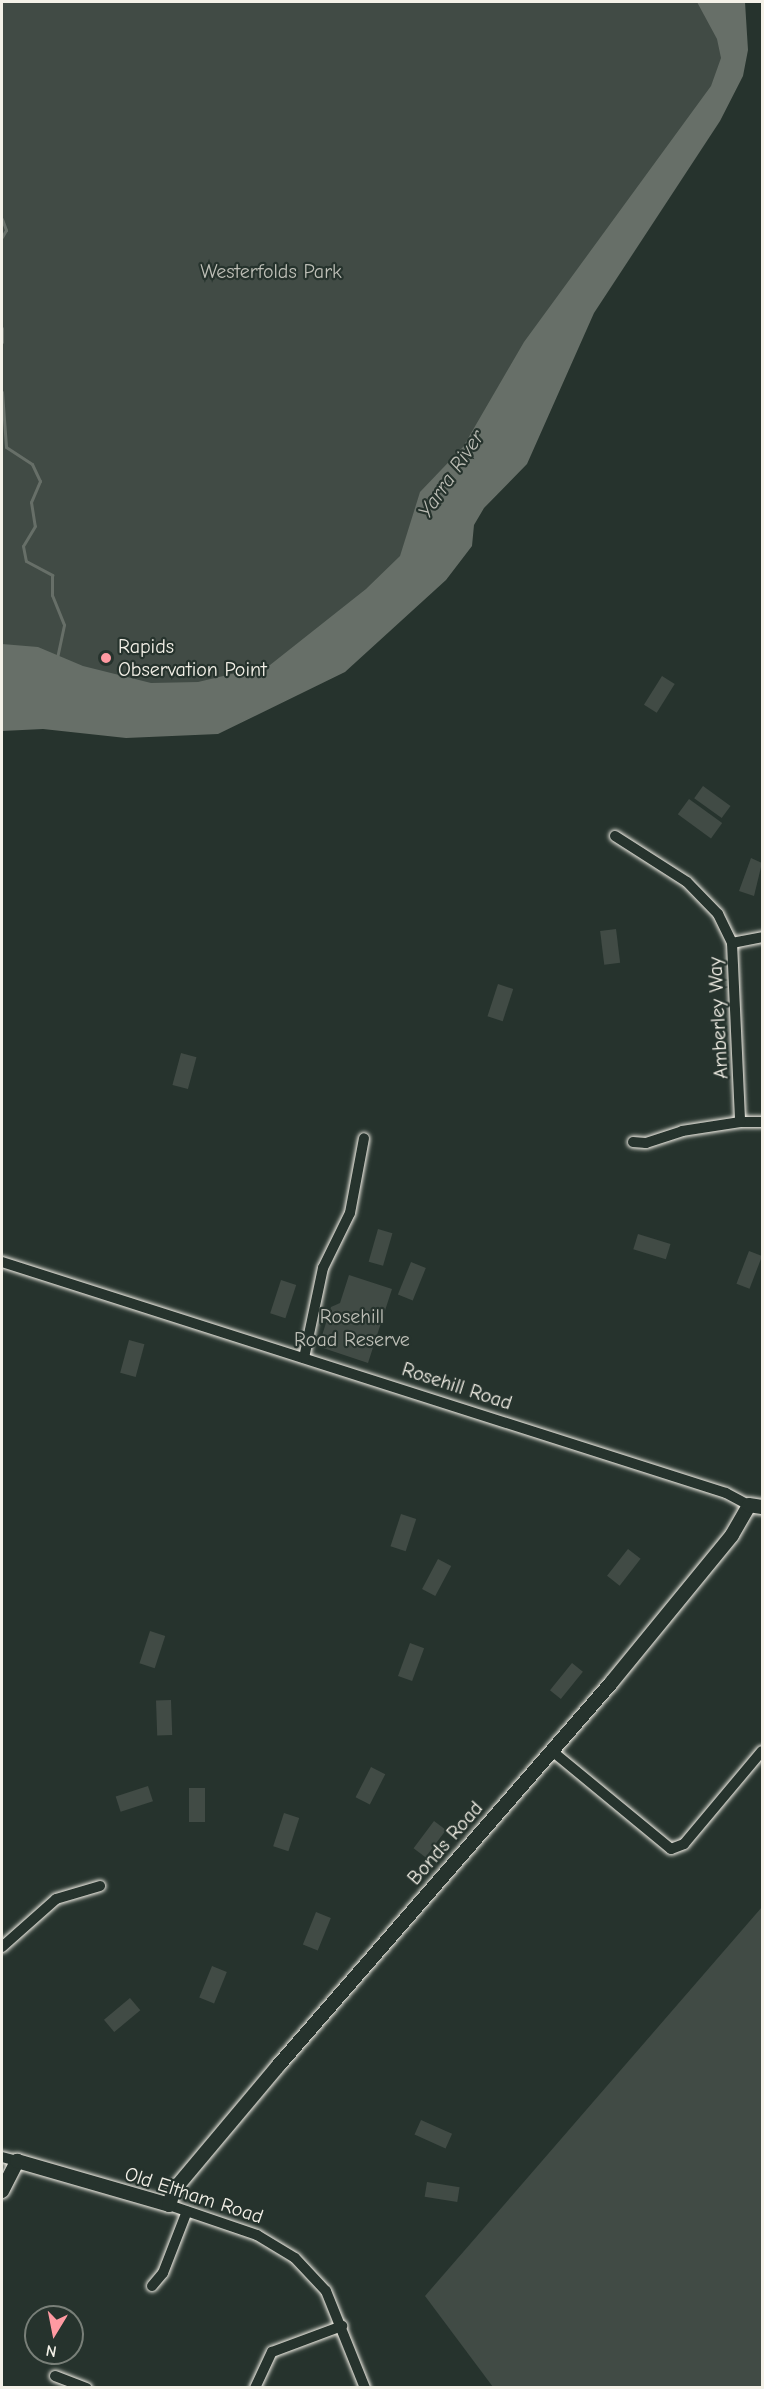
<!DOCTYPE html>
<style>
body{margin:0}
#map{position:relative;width:764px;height:2389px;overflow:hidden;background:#26332d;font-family:"Comic Neue",sans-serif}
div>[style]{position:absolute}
.green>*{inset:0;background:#414b45;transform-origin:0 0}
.water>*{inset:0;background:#676f68}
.stream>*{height:3px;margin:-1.5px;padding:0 1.5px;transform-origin:1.5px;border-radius:1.5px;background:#676f68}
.roads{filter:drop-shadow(0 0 2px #f4f1e8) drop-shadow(0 0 2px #f4f1e8)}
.minor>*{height:10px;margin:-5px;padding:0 5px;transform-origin:5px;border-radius:5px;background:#26332d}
.tertiary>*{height:14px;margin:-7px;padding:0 7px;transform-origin:7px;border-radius:7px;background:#26332d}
.dots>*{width:16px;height:16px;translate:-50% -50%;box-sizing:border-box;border:3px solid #26332d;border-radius:50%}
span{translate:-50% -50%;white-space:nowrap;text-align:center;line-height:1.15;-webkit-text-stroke:4.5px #26332d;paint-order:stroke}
.park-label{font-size:20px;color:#bebfb7}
.poi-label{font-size:20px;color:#f4f1e8}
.left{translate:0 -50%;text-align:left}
.street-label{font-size:20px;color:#f4f1e8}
.water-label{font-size:21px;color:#bcbdb5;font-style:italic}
.frame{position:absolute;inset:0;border:3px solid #f4f1e8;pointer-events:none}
.north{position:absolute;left:24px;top:2305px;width:60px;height:60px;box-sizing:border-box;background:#26332d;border:2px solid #787f78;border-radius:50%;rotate:190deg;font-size:16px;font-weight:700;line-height:24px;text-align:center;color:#f4f1e8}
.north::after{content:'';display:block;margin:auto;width:21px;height:27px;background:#ff9aa2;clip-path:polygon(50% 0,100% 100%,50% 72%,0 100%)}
</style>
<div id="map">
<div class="green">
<i style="clip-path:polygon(2px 2px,714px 2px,729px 52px,702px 109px,417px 553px,285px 671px,177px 694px,2px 656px)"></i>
<i style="left:662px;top:676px;width:15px;height:34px;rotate:32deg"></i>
<i style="left:703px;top:786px;width:34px;height:15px;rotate:36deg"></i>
<i style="left:689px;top:799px;width:41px;height:19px;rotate:36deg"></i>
<i style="clip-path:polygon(751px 858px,762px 863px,754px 896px,739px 891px)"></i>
<i style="left:616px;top:929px;width:34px;height:16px;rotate:83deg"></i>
<i style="left:498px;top:984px;width:16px;height:34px;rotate:18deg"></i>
<i style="left:181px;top:1053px;width:16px;height:33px;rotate:15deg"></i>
<i style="left:378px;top:1229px;width:15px;height:34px;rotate:16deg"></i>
<i style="left:638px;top:1234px;width:34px;height:16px;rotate:17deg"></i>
<i style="left:749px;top:1251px;width:14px;height:35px;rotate:21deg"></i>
<i style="left:411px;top:1262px;width:16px;height:35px;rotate:22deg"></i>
<i style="clip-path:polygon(349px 1275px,392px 1289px,368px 1363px,323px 1348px,320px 1342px,331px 1307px,340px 1303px)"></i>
<i style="left:281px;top:1280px;width:16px;height:35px;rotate:18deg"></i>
<i style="left:129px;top:1340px;width:16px;height:34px;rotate:15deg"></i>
<i style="left:401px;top:1514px;width:16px;height:34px;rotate:18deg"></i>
<i style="left:628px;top:1549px;width:16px;height:34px;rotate:38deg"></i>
<i style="left:438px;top:1559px;width:15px;height:34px;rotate:28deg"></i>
<i style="left:150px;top:1631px;width:16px;height:34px;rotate:18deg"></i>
<i style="left:410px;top:1643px;width:15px;height:35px;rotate:20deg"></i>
<i style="left:572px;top:1663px;width:14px;height:35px;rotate:39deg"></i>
<i style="left:171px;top:1700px;width:35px;height:15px;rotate:88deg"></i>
<i style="left:371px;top:1767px;width:16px;height:34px;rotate:27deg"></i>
<i style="left:148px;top:1786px;width:16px;height:34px;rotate:72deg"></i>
<i style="left:189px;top:1788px;width:16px;height:34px"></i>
<i style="left:284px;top:1813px;width:16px;height:35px;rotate:18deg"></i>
<i style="left:434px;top:1821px;width:15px;height:34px;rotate:37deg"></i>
<i style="clip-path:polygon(762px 1907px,762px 2387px,493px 2387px,425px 2296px)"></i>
<i style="left:316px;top:1912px;width:16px;height:35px;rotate:22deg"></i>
<i style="left:212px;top:1966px;width:16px;height:34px;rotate:22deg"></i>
<i style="left:130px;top:1998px;width:16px;height:34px;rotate:50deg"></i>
<i style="left:421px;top:2120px;width:34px;height:16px;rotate:24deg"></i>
<i style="left:427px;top:2182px;width:33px;height:15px;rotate:9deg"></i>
</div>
<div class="water">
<i style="clip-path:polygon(697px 2px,745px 2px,748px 50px,743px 76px,720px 121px,594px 313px,527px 464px,484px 508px,474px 525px,472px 546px,446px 580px,345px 672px,218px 734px,126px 738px,43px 729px,2px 731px,2px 644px,38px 647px,83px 666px,151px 683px,198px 682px,270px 665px,366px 589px,400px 556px,420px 492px,463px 447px,524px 342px,711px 86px,721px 58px,717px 39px)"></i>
</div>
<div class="stream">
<i style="left:2px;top:219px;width:12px;rotate:70deg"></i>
<i style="left:6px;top:230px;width:8px;rotate:120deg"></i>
<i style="left:2px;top:328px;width:14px;rotate:90deg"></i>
<i style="left:2px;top:392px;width:55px;rotate:85.8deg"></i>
<i style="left:6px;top:447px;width:31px;rotate:33deg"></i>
<i style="left:32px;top:464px;width:19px;rotate:65deg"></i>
<i style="left:40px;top:481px;width:23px;rotate:113deg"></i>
<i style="left:31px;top:502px;width:24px;rotate:81deg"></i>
<i style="left:35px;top:526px;width:23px;rotate:121deg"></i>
<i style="left:23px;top:546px;width:15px;rotate:79deg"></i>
<i style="left:26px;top:561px;width:30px;rotate:28deg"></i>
<i style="left:52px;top:575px;width:20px;rotate:90deg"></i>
<i style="left:52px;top:595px;width:32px;rotate:68deg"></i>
<i style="left:64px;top:625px;width:33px;rotate:102deg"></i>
</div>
<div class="roads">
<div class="minor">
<i style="left:615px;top:836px;width:85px;rotate:32.6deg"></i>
<i style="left:687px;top:882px;width:45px;rotate:45.9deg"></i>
<i style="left:718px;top:914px;width:32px;rotate:64deg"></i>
<i style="left:732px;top:943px;width:179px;rotate:87.4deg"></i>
<i style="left:740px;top:1122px;width:22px"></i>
<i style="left:732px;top:943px;width:31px;rotate:-11deg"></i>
<i style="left:633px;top:1142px;width:13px;rotate:4deg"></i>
<i style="left:646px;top:1143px;width:38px;rotate:-18deg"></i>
<i style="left:682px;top:1131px;width:59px;rotate:-8.8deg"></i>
<i style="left:2px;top:1262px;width:760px;rotate:17.7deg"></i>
<i style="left:726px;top:1493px;width:26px;rotate:28deg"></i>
<i style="left:304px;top:1358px;width:92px;rotate:-78.1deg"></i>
<i style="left:323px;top:1268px;width:61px;rotate:-63.9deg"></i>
<i style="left:350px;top:1213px;width:76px;rotate:-79.4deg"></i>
<i style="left:552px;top:1751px;width:154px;rotate:39.5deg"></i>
<i style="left:671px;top:1849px;width:14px;rotate:-21deg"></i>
<i style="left:684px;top:1844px;width:121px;rotate:-50deg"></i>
<i style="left:2px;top:1947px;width:72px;rotate:-41.6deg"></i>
<i style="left:56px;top:1899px;width:46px;rotate:-16.5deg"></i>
<i style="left:2px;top:2157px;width:16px;rotate:15deg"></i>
<i style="left:169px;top:2205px;width:93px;rotate:18.8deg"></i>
<i style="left:257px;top:2235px;width:44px;rotate:31.2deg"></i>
<i style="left:295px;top:2258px;width:45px;rotate:46.8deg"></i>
<i style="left:326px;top:2291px;width:105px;rotate:68.1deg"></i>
<i style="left:152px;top:2286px;width:17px;rotate:-50deg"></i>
<i style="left:163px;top:2273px;width:66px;rotate:-68.8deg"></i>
<i style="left:55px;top:2376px;width:34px;rotate:21deg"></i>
<i style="left:255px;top:2388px;width:40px;rotate:-65deg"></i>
<i style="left:272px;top:2352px;width:75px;rotate:-20.4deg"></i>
</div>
<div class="tertiary">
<i style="left:2px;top:2191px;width:34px;rotate:-63deg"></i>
<i style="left:17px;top:2161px;width:158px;rotate:16.1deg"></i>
<i style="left:169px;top:2205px;width:16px;rotate:-72deg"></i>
<i style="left:174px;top:2190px;width:162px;rotate:-50deg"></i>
<i style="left:278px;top:2066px;width:508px;rotate:-48.99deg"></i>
<i style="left:611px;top:1683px;width:191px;rotate:-50.7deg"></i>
<i style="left:732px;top:1535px;width:34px;rotate:-60deg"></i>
<i style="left:749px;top:1505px;width:13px;rotate:9deg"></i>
</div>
</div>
<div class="dots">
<i style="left:106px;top:658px;background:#ff9aa2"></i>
</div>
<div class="park-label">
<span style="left:271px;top:271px">Westerfolds Park</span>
<span style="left:352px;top:1328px">Rosehill<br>Road Reserve</span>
</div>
<div class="poi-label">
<span class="left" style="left:118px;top:658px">Rapids<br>Observation Point</span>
</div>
<div class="street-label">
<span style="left:718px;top:1018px;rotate:-93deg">Amberley Way</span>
<span style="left:457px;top:1386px;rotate:18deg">Rosehill Road</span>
<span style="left:445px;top:1843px;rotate:-49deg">Bonds Road</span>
<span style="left:194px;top:2195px;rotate:18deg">Old Eltham Road</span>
</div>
<div class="water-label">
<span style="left:451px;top:474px;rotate:-56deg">Yarra River</span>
</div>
<div class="frame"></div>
<div class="north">N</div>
</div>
